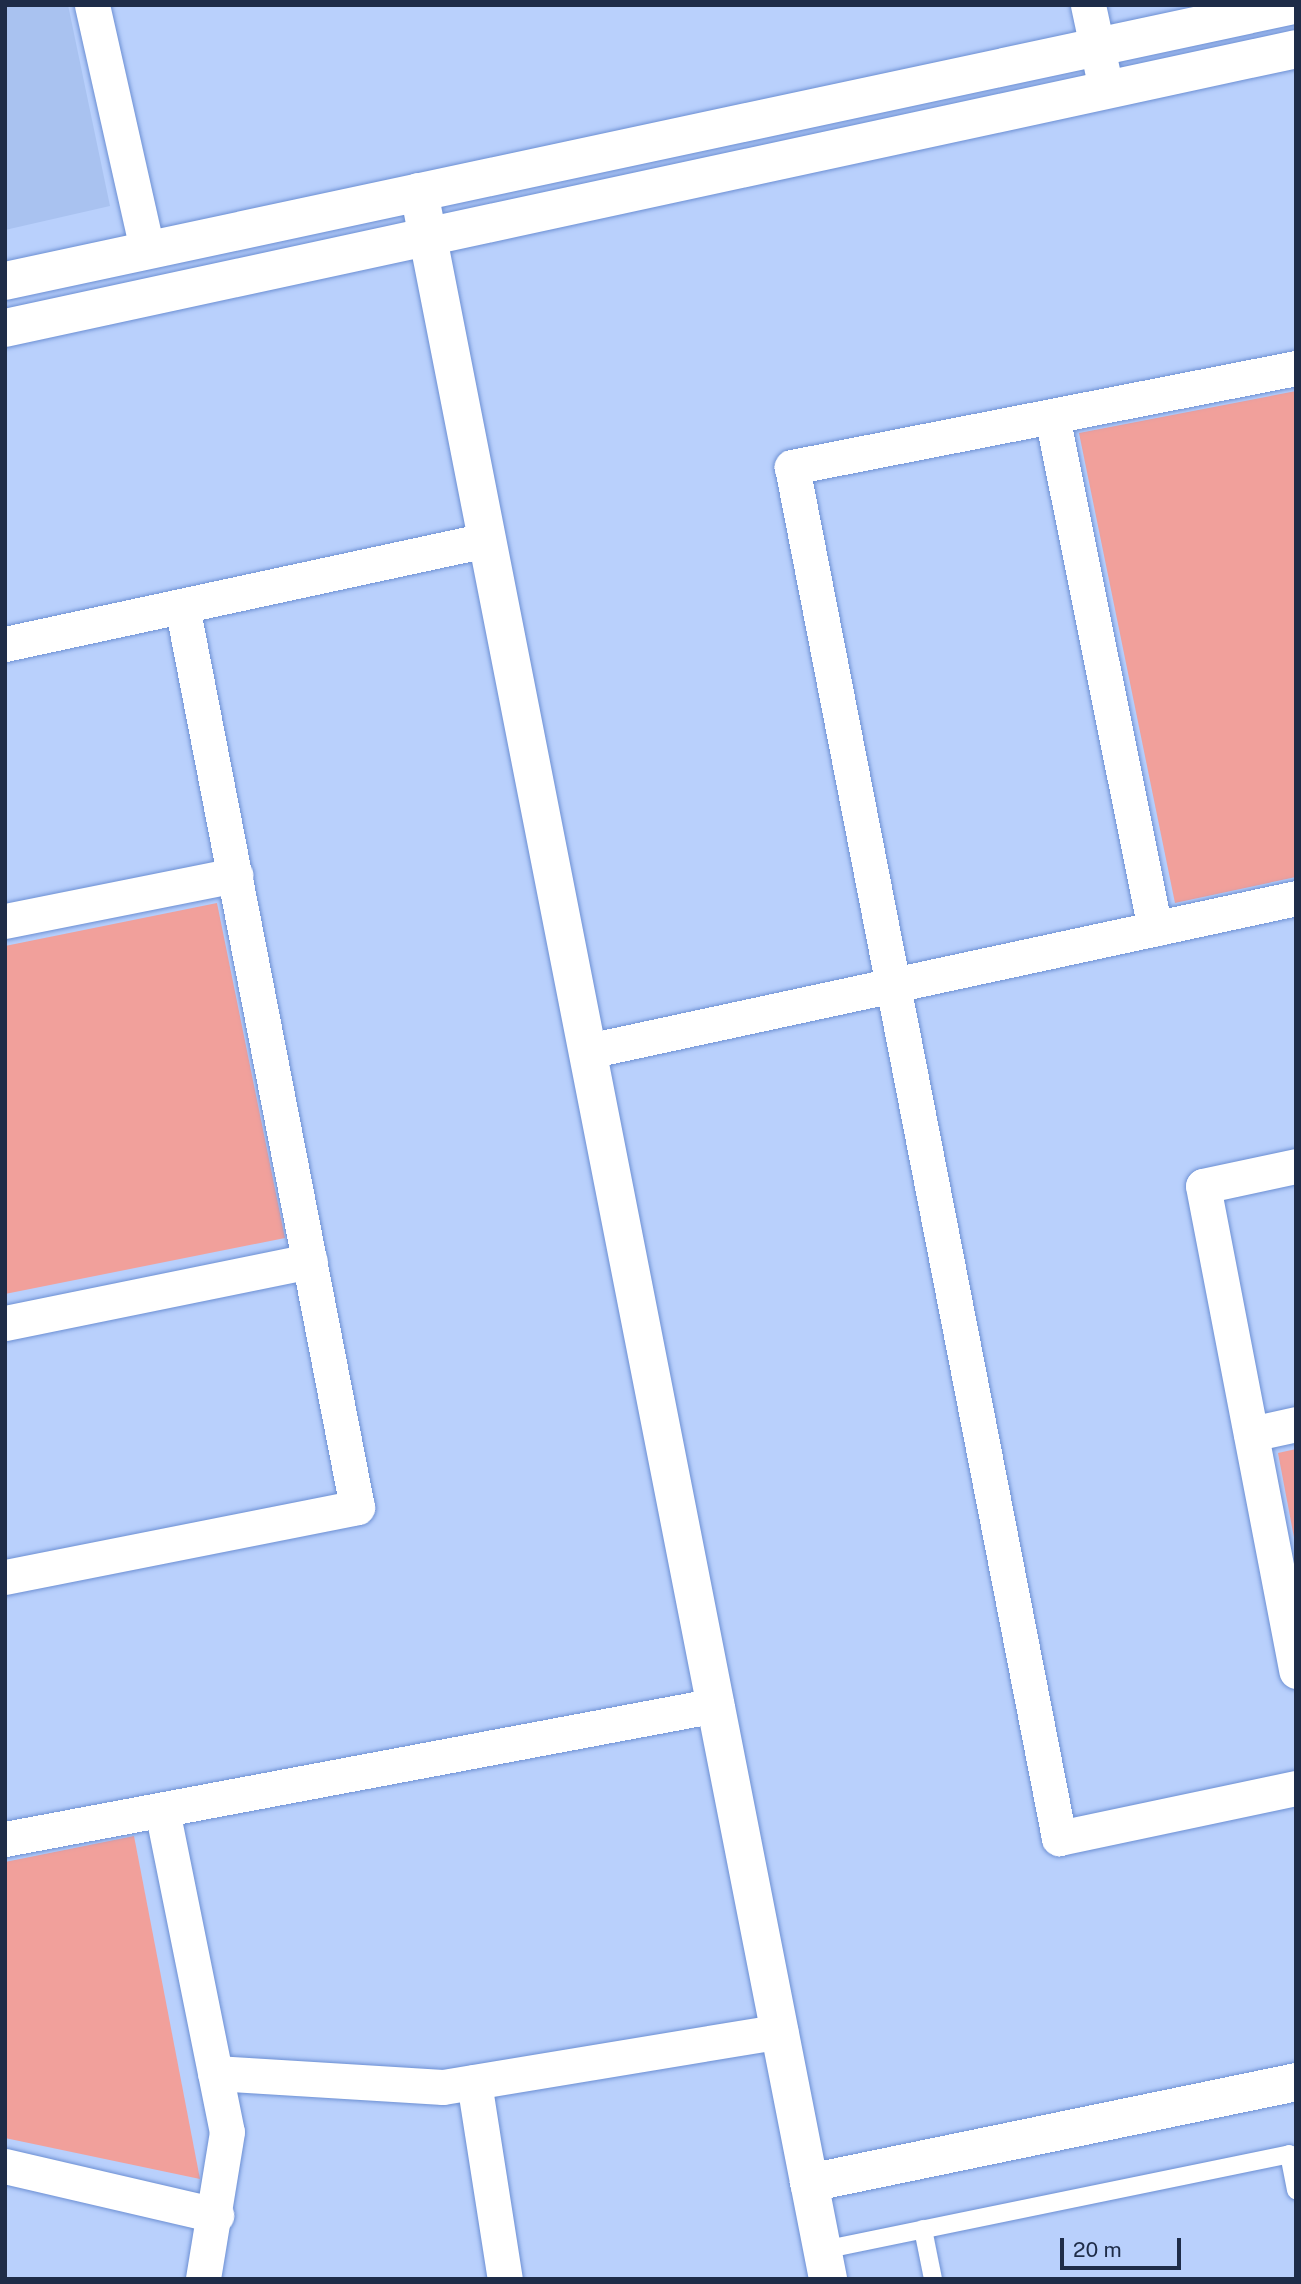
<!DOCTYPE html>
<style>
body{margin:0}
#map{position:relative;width:1301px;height:2284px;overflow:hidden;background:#b9d0fc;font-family:"Public Sans",sans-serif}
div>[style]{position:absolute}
.built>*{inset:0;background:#a9c2f0}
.green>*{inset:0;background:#f1a09b}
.roads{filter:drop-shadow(0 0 2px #6c8fd3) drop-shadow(0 0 2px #6c8fd3)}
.lane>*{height:18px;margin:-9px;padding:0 9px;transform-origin:9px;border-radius:9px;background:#fff}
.street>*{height:35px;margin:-17.5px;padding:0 17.5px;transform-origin:17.5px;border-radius:17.5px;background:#fff}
.secondary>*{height:38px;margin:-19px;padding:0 19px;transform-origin:19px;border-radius:19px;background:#fff}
span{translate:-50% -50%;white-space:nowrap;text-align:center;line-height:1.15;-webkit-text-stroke:5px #b9d0fc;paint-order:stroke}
.frame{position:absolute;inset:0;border:7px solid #1e2c48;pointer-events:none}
.scale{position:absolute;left:1060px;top:2238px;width:121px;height:32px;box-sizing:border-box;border:4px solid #1e2c48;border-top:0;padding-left:9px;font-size:21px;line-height:24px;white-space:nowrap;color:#1e2c48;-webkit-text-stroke:5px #b9d0fc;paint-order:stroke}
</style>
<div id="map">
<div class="built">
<i style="clip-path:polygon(5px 5px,68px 5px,110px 206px,5px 230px)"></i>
</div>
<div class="green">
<i style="clip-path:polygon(1296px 391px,1296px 877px,1175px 903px,1079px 433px)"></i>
<i style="clip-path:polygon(217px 903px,285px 1238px,5px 1294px,5px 946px)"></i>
<i style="clip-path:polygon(1296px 1449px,1296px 1548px,1278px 1453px)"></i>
<i style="clip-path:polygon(134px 1836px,200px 2179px,5px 2138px,5px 1862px)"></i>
</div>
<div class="roads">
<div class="lane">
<i style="left:923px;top:2229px;width:51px;rotate:78.7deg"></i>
<i style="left:823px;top:2250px;width:476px;rotate:-11.6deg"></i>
<i style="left:1289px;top:2154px;width:37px;rotate:79deg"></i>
</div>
<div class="street">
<i style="left:92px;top:5px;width:251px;rotate:77.3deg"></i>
<i style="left:1088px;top:5px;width:86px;rotate:77.9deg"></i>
<i style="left:1296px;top:368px;width:514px;rotate:168.89deg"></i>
<i style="left:792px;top:467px;width:1397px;rotate:78.98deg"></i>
<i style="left:1059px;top:1838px;width:242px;rotate:-11.9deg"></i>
<i style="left:1052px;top:416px;width:523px;rotate:78.65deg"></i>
<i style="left:5px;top:644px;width:493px;rotate:-12.2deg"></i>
<i style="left:5px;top:921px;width:235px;rotate:-11.3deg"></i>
<i style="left:588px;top:1051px;width:724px;rotate:-12.19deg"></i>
<i style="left:1296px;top:1166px;width:95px;rotate:167.9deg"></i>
<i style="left:1203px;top:1186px;width:494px;rotate:79.1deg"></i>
<i style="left:5px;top:1323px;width:311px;rotate:-11.5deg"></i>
<i style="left:1251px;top:1434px;width:46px;rotate:-12.5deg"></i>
<i style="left:5px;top:1577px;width:359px;rotate:-11.2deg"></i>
<i style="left:357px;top:1507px;width:918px;rotate:-100.99deg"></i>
<i style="left:162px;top:1810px;width:328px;rotate:78.6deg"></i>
<i style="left:227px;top:2132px;width:149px;rotate:99.3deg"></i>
<i style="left:5px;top:1839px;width:724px;rotate:-10.67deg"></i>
<i style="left:215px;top:2073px;width:228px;rotate:3.5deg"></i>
<i style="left:443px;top:2087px;width:342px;rotate:-9.4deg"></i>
<i style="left:474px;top:2082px;width:199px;rotate:81.1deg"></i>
<i style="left:5px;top:2166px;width:217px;rotate:13.1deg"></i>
</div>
<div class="secondary">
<i style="left:419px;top:192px;width:2127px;rotate:78.91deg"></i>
<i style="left:5px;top:281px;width:1317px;rotate:-12.09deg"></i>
<i style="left:5px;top:328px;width:1321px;rotate:-12.19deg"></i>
<i style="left:809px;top:2183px;width:497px;rotate:-11.7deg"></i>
</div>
</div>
<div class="frame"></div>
<div class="scale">20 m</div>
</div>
